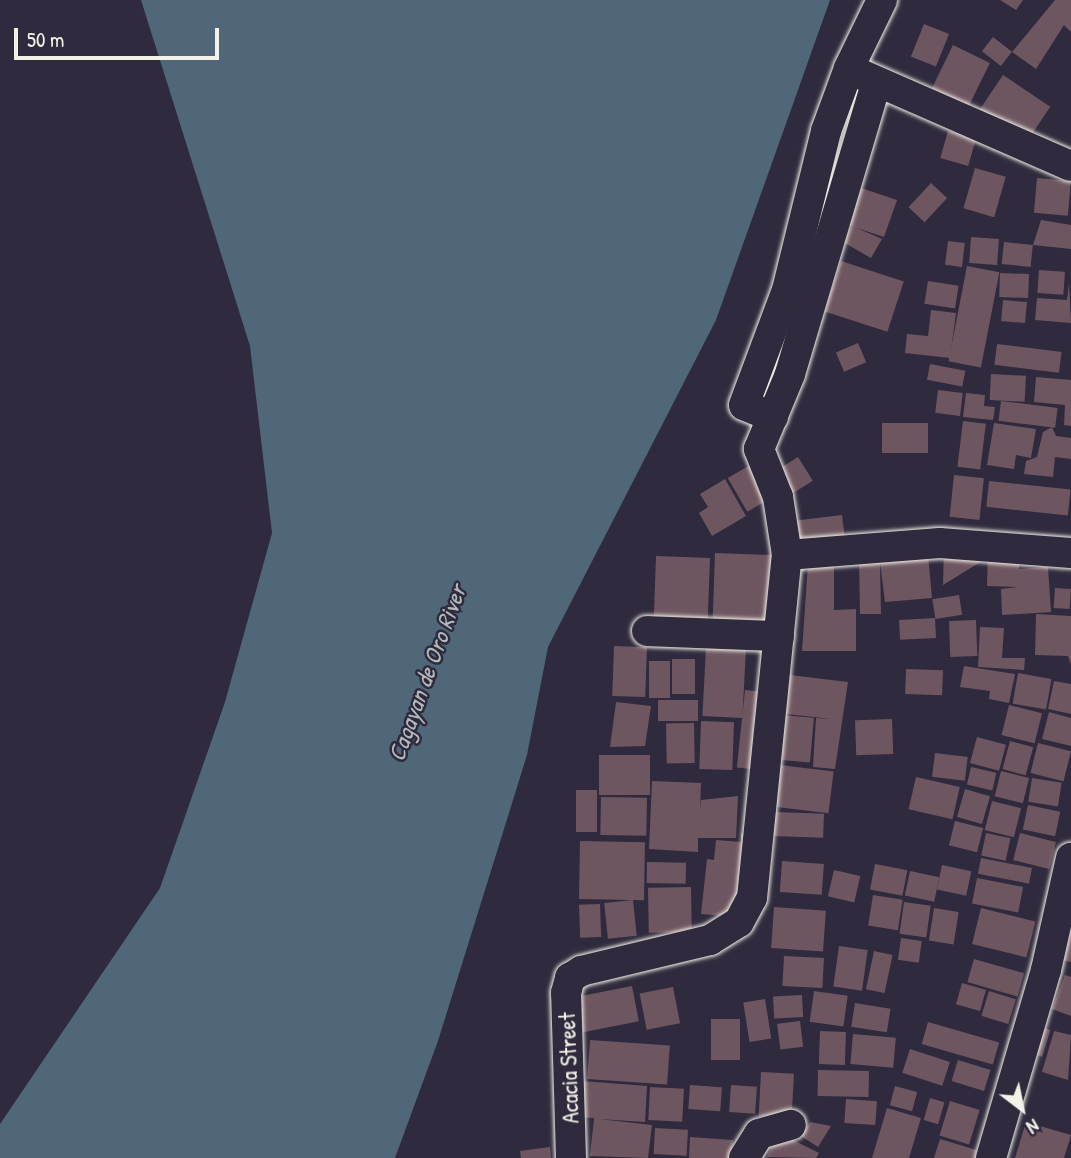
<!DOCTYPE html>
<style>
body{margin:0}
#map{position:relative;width:1071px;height:1158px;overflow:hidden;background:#2f2a3d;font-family:"Patrick Hand",sans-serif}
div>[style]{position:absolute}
.water>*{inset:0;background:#4f6778}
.building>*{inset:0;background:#6e5661;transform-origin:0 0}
.roads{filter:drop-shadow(0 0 2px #f4f1e8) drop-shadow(0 0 2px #f4f1e8)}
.minor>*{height:30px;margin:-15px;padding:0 15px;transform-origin:15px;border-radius:15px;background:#2f2a3d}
span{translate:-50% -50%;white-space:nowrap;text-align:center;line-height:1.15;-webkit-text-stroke:5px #2f2a3d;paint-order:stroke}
.street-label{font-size:23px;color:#f4f1e8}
.water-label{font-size:24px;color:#b2babb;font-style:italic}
.north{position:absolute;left:987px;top:1074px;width:70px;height:70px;-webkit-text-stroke:5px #2f2a3d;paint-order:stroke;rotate:148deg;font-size:19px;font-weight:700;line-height:28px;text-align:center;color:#f4f1e8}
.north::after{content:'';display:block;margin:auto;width:24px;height:32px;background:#f4f1e8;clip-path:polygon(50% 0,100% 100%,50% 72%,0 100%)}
.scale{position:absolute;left:14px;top:28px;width:205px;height:32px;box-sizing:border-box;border:4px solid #f4f1e8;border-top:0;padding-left:9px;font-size:21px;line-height:24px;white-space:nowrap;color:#f4f1e8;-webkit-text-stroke:5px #2f2a3d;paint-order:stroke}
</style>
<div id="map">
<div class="water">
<i style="clip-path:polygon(141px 0,830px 0,716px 320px,548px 647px,527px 755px,438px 1041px,395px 1158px,0 1158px,0 1124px,160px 888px,225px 702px,272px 533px,250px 346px)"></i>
</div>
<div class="building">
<i style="clip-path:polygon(1000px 0,1023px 0,1016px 10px)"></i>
<i style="clip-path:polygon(1055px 0,1071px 0,1071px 32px,1064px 25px,1036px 69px,1012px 52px)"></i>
<i style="left:924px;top:24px;width:27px;height:35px;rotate:22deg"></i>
<i style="left:993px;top:37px;width:24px;height:18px;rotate:38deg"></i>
<i style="left:953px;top:45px;width:41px;height:48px;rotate:26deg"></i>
<i style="left:1003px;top:75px;width:57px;height:43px;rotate:34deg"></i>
<i style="left:948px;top:131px;width:29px;height:28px;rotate:16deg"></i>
<i style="left:975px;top:168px;width:32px;height:42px;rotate:16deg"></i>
<i style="left:1037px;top:178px;width:34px;height:35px;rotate:5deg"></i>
<i style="left:931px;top:183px;width:22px;height:33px;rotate:43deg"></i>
<i style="clip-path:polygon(861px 188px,897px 200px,884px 237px,857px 228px,882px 239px,871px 258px,843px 242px,852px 226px,848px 225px)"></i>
<i style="clip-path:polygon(1041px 220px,1071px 225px,1071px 249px,1033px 245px)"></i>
<i style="left:971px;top:237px;width:28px;height:26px;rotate:4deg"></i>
<i style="left:948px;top:241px;width:17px;height:24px;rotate:7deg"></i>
<i style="left:1004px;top:242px;width:29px;height:22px;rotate:6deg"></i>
<i style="left:841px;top:261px;width:66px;height:53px;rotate:18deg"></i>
<i style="left:967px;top:266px;width:33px;height:97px;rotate:11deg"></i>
<i style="left:1039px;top:270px;width:26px;height:23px;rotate:4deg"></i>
<i style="left:1000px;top:273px;width:29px;height:24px;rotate:2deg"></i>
<i style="left:928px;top:281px;width:31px;height:23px;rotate:9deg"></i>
<i style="clip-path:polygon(1069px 283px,1071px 323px,1035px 320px,1037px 298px,1067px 300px)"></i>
<i style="left:1003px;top:300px;width:24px;height:21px;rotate:5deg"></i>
<i style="clip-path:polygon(931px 310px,956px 313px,950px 358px,905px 353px,907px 334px,928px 336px)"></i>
<i style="left:858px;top:343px;width:21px;height:24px;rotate:67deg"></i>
<i style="left:997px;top:344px;width:65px;height:21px;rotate:7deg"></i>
<i style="left:930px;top:364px;width:36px;height:16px;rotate:11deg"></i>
<i style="left:991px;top:374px;width:35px;height:26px;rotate:3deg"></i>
<i style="clip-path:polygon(1036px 377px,1071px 380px,1071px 426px,1064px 425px,1065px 405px,1034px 402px)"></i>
<i style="left:938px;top:390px;width:25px;height:23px;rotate:7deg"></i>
<i style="clip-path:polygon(966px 393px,985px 395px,984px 406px,995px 407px,993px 420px,963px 417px)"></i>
<i style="left:1001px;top:401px;width:57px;height:20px;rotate:7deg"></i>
<i style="left:963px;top:421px;width:23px;height:46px;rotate:7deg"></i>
<i style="left:882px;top:423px;width:46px;height:30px"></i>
<i style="clip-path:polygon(994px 423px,1036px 429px,1031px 458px,1016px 455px,1014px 469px,987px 465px)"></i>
<i style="clip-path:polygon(1052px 427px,1056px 436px,1071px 438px,1071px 459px,1055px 457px,1053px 477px,1024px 474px,1026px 461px,1037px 457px,1043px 432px)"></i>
<i style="left:798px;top:457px;width:28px;height:25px;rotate:58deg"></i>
<i style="left:752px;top:464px;width:39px;height:28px;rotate:60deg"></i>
<i style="left:954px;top:475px;width:30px;height:42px;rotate:6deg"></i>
<i style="clip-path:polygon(725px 479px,746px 516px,712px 536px,699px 513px,708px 507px,700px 494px)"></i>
<i style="left:989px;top:481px;width:82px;height:26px;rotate:6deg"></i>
<i style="left:842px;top:515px;width:23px;height:48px;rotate:83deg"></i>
<i style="clip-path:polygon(944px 546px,982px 546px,982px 561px,943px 585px)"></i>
<i style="clip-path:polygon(988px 549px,1020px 550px,1019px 569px,1048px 567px,1051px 612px,1002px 615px,1001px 589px,1018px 587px,987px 586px)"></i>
<i style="left:715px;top:553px;width:60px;height:67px;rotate:2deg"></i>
<i style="clip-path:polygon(928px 554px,932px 598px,885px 602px,880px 562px,881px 614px,860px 614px,859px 559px)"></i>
<i style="left:656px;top:556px;width:54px;height:61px;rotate:2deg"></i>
<i style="clip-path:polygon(808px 563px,834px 563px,834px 610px,856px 609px,856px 651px,802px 651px)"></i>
<i style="left:1055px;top:588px;width:16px;height:20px;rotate:4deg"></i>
<i style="left:959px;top:595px;width:20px;height:27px;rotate:81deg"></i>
<i style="clip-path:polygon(1036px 614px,1071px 616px,1071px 665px,1068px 656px,1035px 655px)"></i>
<i style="left:935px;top:618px;width:20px;height:36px;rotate:87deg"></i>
<i style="left:976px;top:620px;width:36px;height:27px;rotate:88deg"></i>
<i style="clip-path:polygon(980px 627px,1004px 628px,1002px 658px,1025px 658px,1024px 670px,978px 667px)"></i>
<i style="left:614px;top:646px;width:33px;height:50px;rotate:2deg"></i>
<i style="left:706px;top:647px;width:40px;height:69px;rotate:3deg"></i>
<i style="left:672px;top:659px;width:23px;height:35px"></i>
<i style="left:649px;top:661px;width:21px;height:37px"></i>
<i style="clip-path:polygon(964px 666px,1015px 674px,1009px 703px,989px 699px,990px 691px,960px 687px)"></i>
<i style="left:906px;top:669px;width:37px;height:25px;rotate:2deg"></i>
<i style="left:1018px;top:673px;width:34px;height:31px;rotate:10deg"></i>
<i style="clip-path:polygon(790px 675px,848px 682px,835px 769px,813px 767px,816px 718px,832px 719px,786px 714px)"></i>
<i style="clip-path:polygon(1054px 681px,1071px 684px,1071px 714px,1048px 709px)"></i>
<i style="left:745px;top:690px;width:19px;height:78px;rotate:6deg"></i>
<i style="left:658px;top:700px;width:40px;height:21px"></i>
<i style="clip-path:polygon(616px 702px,651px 706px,645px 746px,610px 747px)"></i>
<i style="left:1009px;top:705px;width:34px;height:31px;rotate:14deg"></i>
<i style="clip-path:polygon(1049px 712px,1071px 718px,1071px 746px,1042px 739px)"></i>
<i style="left:782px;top:715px;width:32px;height:45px;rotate:5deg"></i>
<i style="left:892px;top:719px;width:35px;height:37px;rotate:88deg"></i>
<i style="left:701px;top:721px;width:33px;height:48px;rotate:2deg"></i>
<i style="left:694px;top:723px;width:40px;height:28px;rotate:89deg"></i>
<i style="left:977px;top:737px;width:30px;height:27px;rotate:15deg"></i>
<i style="left:1010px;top:741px;width:24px;height:29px;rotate:15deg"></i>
<i style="left:1038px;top:743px;width:34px;height:31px;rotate:14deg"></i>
<i style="left:935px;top:753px;width:33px;height:24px;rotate:7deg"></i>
<i style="left:599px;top:755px;width:51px;height:40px"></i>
<i style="left:780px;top:765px;width:54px;height:42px;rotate:7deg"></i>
<i style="left:971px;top:767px;width:26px;height:18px;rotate:13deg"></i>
<i style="left:1001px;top:771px;width:29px;height:26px;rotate:14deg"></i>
<i style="left:916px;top:777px;width:45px;height:33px;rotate:13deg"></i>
<i style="left:1032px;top:778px;width:30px;height:24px;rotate:9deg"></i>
<i style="clip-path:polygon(652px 781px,701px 783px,700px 811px,701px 800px,738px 796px,736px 838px,698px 838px,698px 852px,649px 849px)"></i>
<i style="left:965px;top:789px;width:26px;height:29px;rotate:16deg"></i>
<i style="left:576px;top:790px;width:21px;height:42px"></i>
<i style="left:601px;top:797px;width:46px;height:38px;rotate:1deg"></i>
<i style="left:992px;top:801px;width:30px;height:30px;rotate:14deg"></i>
<i style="left:1028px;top:805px;width:33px;height:25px;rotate:12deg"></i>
<i style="left:774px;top:812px;width:50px;height:24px;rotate:2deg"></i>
<i style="left:955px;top:821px;width:29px;height:25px;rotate:14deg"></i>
<i style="clip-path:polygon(741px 833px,752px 834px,739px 917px,701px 914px,707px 859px,714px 860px,716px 840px,741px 842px)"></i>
<i style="left:986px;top:833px;width:25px;height:23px;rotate:12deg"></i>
<i style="left:1020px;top:833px;width:37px;height:28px;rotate:14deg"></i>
<i style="left:580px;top:841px;width:65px;height:58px;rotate:1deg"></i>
<i style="left:981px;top:858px;width:52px;height:16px;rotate:11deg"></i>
<i style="left:782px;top:861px;width:42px;height:31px;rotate:4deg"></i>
<i style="left:647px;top:862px;width:39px;height:21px;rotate:1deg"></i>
<i style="left:875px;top:864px;width:33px;height:26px;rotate:11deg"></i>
<i style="left:942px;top:865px;width:30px;height:25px;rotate:12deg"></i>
<i style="left:834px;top:870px;width:27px;height:27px;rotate:13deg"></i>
<i style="left:910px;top:871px;width:30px;height:25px;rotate:12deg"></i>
<i style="left:977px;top:878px;width:47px;height:26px;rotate:11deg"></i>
<i style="left:691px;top:887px;width:45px;height:43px;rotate:89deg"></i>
<i style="left:873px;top:895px;width:30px;height:31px;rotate:9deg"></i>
<i style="left:633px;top:900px;width:36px;height:29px;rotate:84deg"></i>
<i style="left:904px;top:902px;width:27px;height:32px;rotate:8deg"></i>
<i style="left:600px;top:904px;width:33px;height:21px;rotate:88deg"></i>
<i style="left:774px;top:907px;width:52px;height:41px;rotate:4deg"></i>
<i style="left:934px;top:908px;width:25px;height:33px;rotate:9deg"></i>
<i style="left:981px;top:908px;width:56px;height:37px;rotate:14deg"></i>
<i style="clip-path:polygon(1071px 924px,1071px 962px,1057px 959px)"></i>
<i style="left:901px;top:938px;width:21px;height:22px;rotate:8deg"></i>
<i style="left:839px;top:946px;width:29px;height:41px;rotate:8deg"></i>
<i style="left:874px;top:951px;width:19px;height:39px;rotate:12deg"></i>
<i style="left:784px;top:956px;width:40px;height:30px;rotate:3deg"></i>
<i style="left:974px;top:959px;width:52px;height:24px;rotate:16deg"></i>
<i style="clip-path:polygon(1065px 975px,1071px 977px,1071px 1016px,1052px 1009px)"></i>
<i style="left:962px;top:983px;width:25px;height:22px;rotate:16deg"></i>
<i style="left:632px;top:986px;width:36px;height:57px;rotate:79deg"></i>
<i style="left:673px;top:987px;width:37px;height:34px;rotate:79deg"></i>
<i style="left:814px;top:991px;width:34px;height:31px;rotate:8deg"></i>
<i style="left:989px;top:991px;width:28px;height:26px;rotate:17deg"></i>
<i style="left:802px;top:995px;width:22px;height:29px;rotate:87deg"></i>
<i style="left:765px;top:999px;width:40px;height:22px;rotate:81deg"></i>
<i style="left:855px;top:1003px;width:36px;height:24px;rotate:9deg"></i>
<i style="left:711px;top:1019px;width:29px;height:41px"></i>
<i style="left:800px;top:1021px;width:26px;height:23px;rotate:83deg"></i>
<i style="left:928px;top:1022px;width:74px;height:23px;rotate:16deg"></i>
<i style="left:1037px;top:1026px;width:14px;height:28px;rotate:17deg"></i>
<i style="left:820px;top:1031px;width:26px;height:33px;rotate:2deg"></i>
<i style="clip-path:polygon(1054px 1031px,1071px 1035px,1068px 1080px,1042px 1072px)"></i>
<i style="left:853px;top:1034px;width:43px;height:30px;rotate:5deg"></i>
<i style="left:590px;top:1040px;width:80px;height:39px;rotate:4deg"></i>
<i style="left:910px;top:1049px;width:42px;height:25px;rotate:18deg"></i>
<i style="left:958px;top:1060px;width:34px;height:22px;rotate:17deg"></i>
<i style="left:818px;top:1070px;width:51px;height:26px;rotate:1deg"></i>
<i style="left:761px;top:1072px;width:33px;height:44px;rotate:3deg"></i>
<i style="clip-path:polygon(582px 1081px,647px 1086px,645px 1122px,599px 1119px,652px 1125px,648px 1158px,590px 1156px,594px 1118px,579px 1117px)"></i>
<i style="left:690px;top:1085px;width:32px;height:24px;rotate:4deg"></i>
<i style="left:731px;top:1085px;width:26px;height:27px;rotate:4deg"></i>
<i style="left:895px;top:1086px;width:23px;height:20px;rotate:15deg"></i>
<i style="left:650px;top:1087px;width:34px;height:33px;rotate:3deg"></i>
<i style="left:930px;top:1098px;width:15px;height:23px;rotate:16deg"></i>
<i style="left:846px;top:1099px;width:31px;height:24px;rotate:4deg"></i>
<i style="left:950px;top:1101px;width:31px;height:36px;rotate:17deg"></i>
<i style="clip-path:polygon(887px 1108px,921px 1118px,909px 1158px,872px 1158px)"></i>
<i style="clip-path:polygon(810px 1122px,831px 1126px,818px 1147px,801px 1136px)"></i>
<i style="clip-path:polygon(1026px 1122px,1071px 1135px,1064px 1158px,1015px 1158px)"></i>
<i style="left:655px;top:1128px;width:33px;height:26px;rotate:3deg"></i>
<i style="clip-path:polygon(779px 1133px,819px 1153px,816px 1158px,767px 1157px)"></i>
<i style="clip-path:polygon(690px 1137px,733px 1140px,732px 1158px,689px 1158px)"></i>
<i style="clip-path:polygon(940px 1139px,980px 1151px,978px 1158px,934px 1158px)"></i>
<i style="clip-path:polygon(550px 1147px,551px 1158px,521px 1158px,520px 1151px)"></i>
</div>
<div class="roads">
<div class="minor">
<i style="left:858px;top:73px;width:232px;rotate:23.6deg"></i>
<i style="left:773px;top:417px;width:31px;rotate:-158deg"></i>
<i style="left:744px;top:405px;width:123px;rotate:-69.5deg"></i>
<i style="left:787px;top:290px;width:164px;rotate:-76.2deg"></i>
<i style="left:826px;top:131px;width:67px;rotate:-69.9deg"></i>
<i style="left:849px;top:68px;width:76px;rotate:-64.1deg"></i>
<i style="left:787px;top:555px;width:153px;rotate:-4.5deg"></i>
<i style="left:940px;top:543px;width:131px;rotate:4.4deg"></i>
<i style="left:647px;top:631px;width:132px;rotate:2.2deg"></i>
<i style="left:571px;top:1158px;width:165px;rotate:-91.7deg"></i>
<i style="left:566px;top:993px;width:16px;rotate:-75deg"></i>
<i style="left:570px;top:978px;width:13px;rotate:-32deg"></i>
<i style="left:581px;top:971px;width:133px;rotate:-13.5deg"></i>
<i style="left:710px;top:940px;width:34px;rotate:-32deg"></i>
<i style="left:739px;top:922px;width:27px;rotate:-62deg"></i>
<i style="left:752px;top:898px;width:345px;rotate:-84.2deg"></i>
<i style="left:787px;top:555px;width:59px;rotate:-98.8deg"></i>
<i style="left:778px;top:497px;width:52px;rotate:-111.6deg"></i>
<i style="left:759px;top:449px;width:81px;rotate:-67.5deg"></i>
<i style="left:790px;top:374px;width:303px;rotate:-73.5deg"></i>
<i style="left:744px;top:1158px;width:28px;rotate:-58deg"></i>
<i style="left:759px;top:1134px;width:33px;rotate:-16deg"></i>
<i style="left:991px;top:1158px;width:196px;rotate:-73.7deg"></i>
<i style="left:1046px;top:970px;width:115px;rotate:-77.4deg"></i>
</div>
</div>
<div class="street-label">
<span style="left:569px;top:1068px;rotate:-92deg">Acacia Street</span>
</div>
<div class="water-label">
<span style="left:427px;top:673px;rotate:-70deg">Cagayan de Oro River</span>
</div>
<div class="north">N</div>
<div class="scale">50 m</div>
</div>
